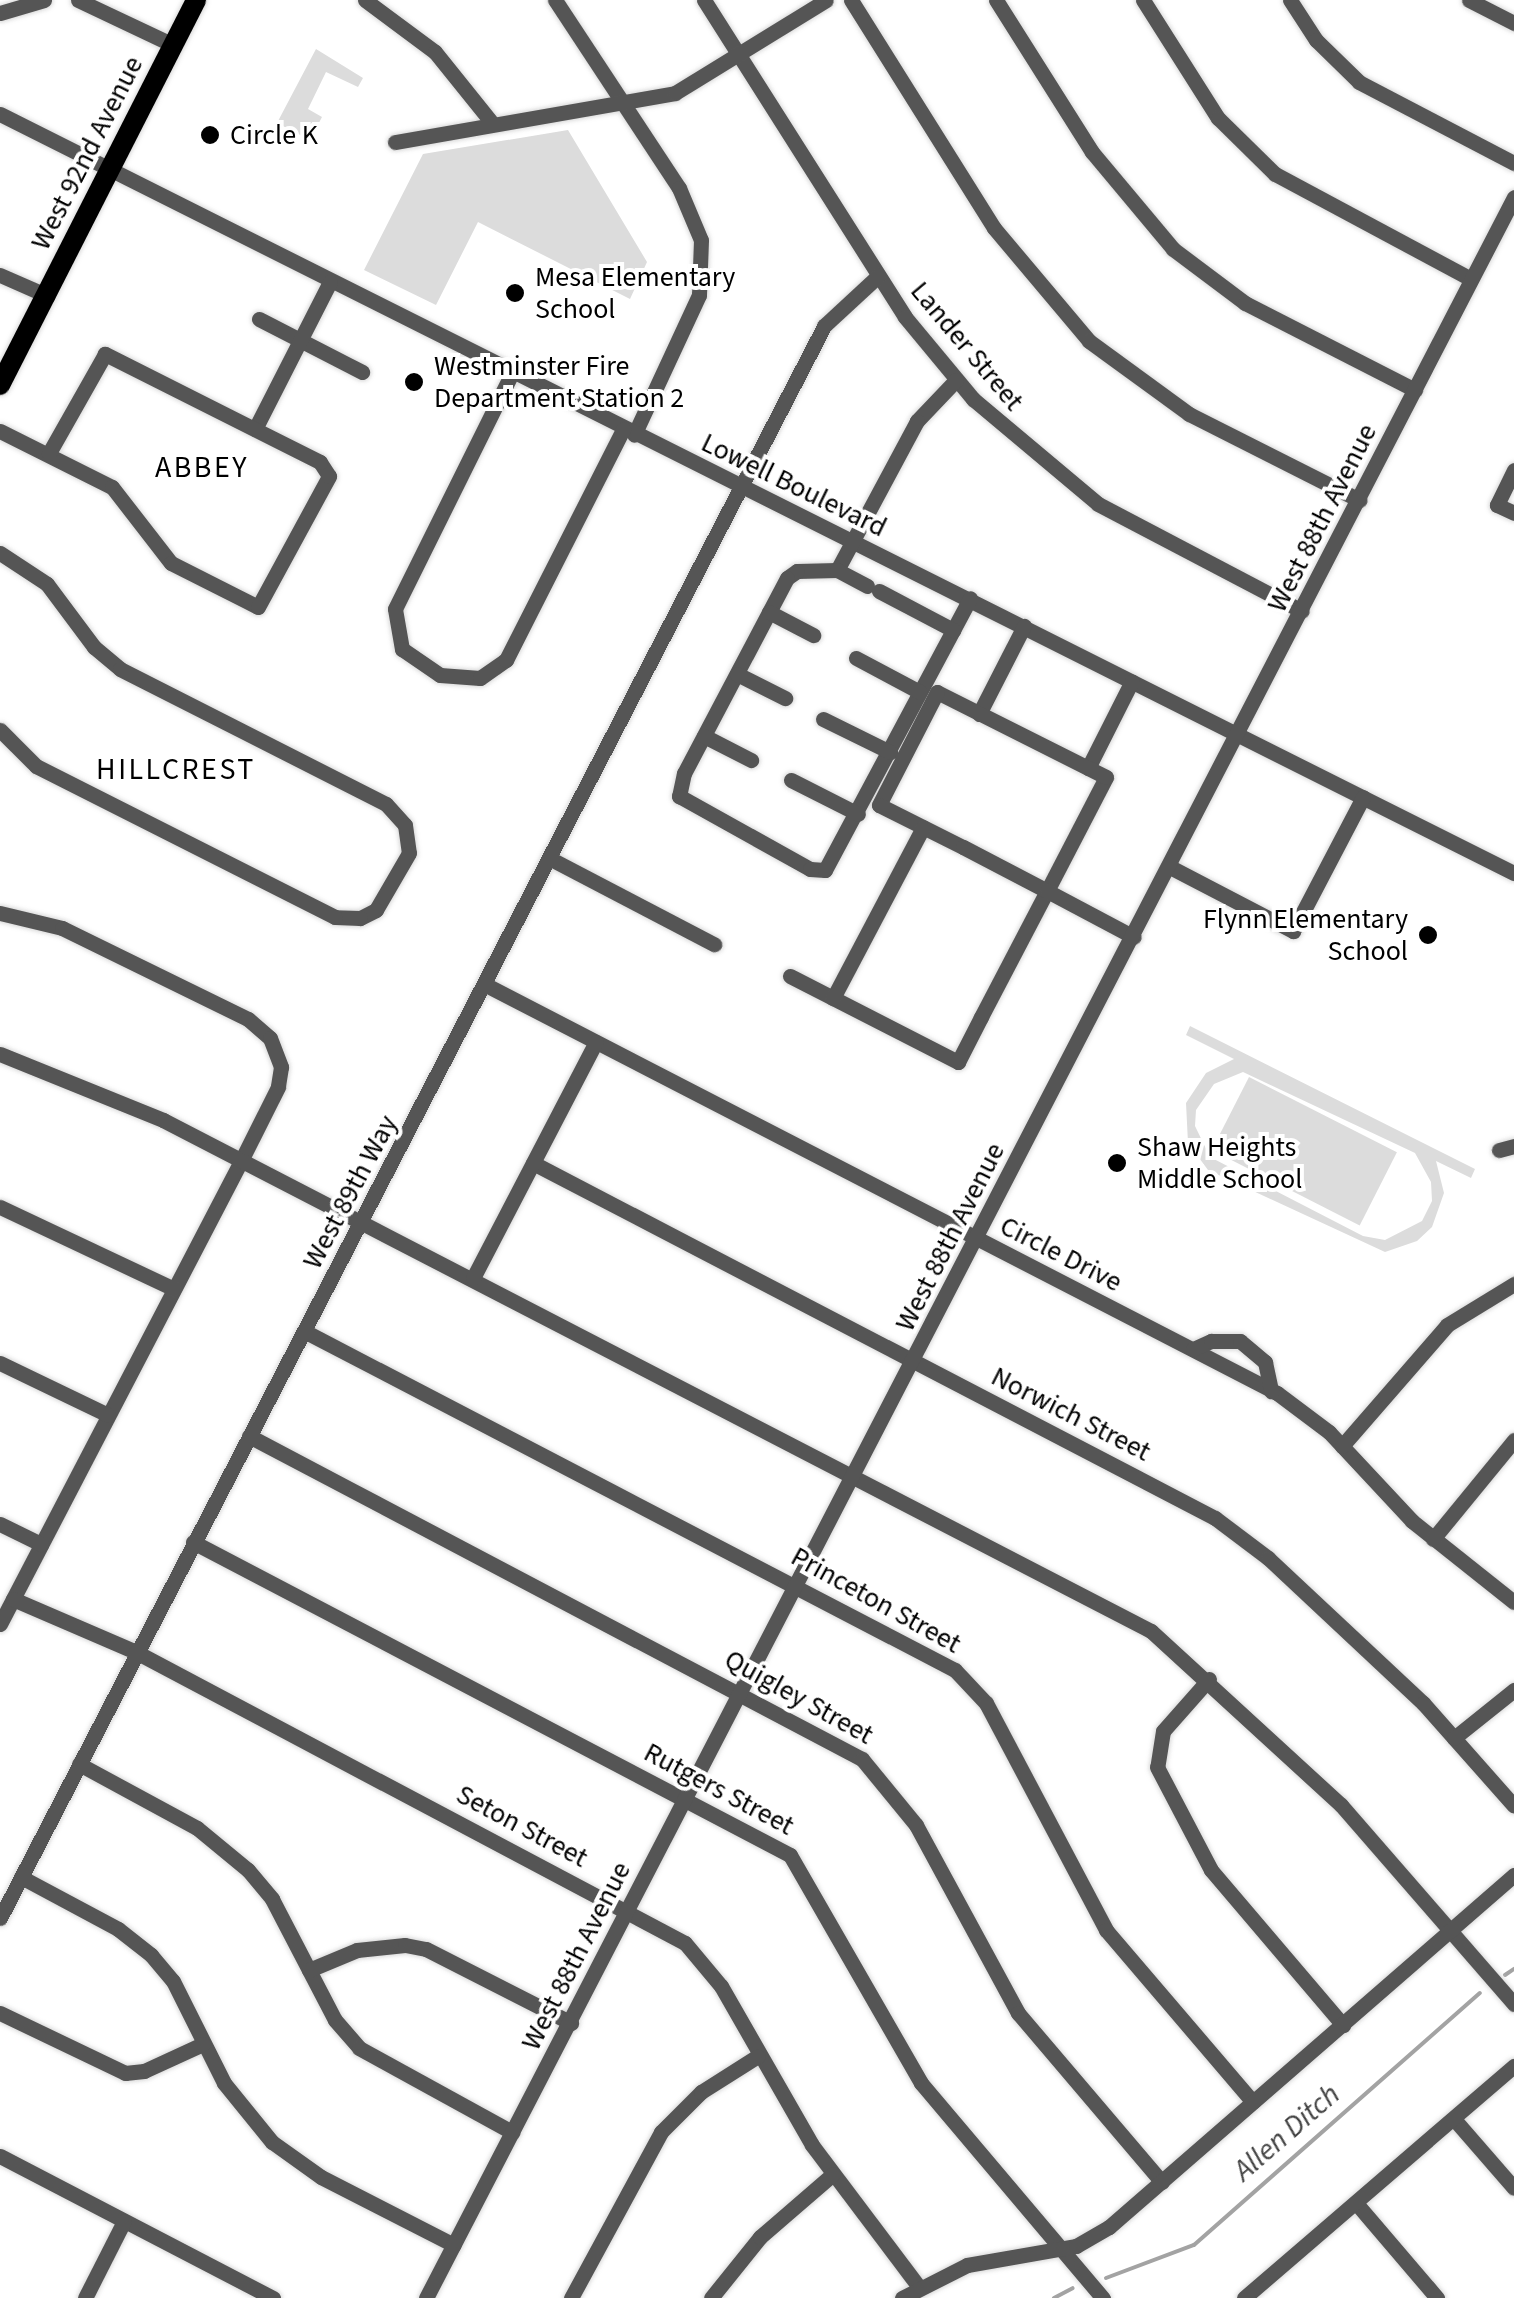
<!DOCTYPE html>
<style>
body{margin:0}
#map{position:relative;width:1514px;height:2298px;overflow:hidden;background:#fff;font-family:"Source Sans 3",sans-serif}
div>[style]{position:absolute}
.green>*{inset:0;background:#dcdcdc;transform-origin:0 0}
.stream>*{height:4px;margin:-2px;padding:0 2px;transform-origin:2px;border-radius:2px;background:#a3a3a3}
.roads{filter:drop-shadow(0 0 2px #dbdbdb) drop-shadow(0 0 2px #dbdbdb)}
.minor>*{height:15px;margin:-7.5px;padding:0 7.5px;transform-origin:7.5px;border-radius:7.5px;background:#555}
.major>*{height:20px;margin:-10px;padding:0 10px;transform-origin:10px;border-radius:10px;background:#000}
.dots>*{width:28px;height:28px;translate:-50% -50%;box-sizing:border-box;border:5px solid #fff;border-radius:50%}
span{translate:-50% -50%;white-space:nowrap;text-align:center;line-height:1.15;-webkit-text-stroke:8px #fff;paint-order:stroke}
.poi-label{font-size:28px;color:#000}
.left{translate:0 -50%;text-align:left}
.right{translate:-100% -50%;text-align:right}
.street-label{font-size:28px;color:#000}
.neighbourhood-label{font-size:30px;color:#000;letter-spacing:2.5px}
.water-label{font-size:30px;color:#444;font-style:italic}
</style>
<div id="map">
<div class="green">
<i style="clip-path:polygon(316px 49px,363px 78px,358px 87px,326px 72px,308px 109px,322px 117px,310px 140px,277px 123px)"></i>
<i style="clip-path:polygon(568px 130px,647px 262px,630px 299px,478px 222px,436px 305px,364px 270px,423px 154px)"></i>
<i style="clip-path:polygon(evenodd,1190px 1026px,1475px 1169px,1471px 1178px,1436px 1161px,1444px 1193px,1432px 1227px,1417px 1241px,1385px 1252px,1208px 1170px,1188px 1143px,1186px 1103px,1206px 1073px,1234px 1059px,1186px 1035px,1190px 1026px,1243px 1072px,1415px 1153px,1431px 1182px,1432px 1201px,1422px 1221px,1385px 1240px,1363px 1236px,1210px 1157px,1195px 1126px,1196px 1110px,1214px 1084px,1243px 1072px)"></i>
<i style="left:1249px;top:1077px;width:166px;height:82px;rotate:27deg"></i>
</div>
<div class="stream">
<i style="left:1505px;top:1975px;width:11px;rotate:-34deg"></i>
<i style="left:1106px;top:2278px;width:94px;rotate:-20.6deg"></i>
<i style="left:1194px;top:2245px;width:381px;rotate:-41.4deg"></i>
<i style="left:1054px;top:2298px;width:21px;rotate:-28deg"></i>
</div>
<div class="roads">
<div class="minor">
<i style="left:78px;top:0;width:105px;rotate:25.3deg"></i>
<i style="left:365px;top:0;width:87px;rotate:36.6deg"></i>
<i style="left:435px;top:52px;width:91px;rotate:51.2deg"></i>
<i style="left:555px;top:0;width:225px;rotate:56.6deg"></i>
<i style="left:679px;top:188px;width:56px;rotate:67.1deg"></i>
<i style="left:701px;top:240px;width:55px;rotate:92.1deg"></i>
<i style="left:699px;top:295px;width:154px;rotate:114.9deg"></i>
<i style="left:704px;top:0;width:375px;rotate:57.6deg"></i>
<i style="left:905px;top:317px;width:107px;rotate:50.3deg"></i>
<i style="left:973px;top:399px;width:163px;rotate:40deg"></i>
<i style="left:1098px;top:504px;width:230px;rotate:27.7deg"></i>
<i style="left:851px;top:0;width:269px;rotate:57.9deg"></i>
<i style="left:994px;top:228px;width:148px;rotate:49.9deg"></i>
<i style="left:1089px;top:341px;width:124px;rotate:36.1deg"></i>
<i style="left:1189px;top:414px;width:191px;rotate:26.8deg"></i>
<i style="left:996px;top:0;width:180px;rotate:57.7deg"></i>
<i style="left:1092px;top:152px;width:126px;rotate:50.1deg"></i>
<i style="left:1173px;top:249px;width:90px;rotate:36.9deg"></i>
<i style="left:1245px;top:303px;width:191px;rotate:27.1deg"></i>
<i style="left:1143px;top:0;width:140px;rotate:57.6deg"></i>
<i style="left:1218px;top:118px;width:80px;rotate:44.5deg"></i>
<i style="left:1275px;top:174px;width:222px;rotate:28.2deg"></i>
<i style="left:1290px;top:0;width:48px;rotate:57deg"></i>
<i style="left:1316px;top:40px;width:60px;rotate:44.3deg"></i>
<i style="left:1359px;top:82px;width:175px;rotate:27.6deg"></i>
<i style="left:1469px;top:0;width:51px;rotate:27.1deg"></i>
<i style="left:0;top:13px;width:46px;rotate:-16.5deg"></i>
<i style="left:0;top:114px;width:1694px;rotate:26.63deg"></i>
<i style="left:395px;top:142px;width:284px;rotate:-9.9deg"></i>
<i style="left:675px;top:93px;width:177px;rotate:-31.6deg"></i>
<i style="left:0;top:275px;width:52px;rotate:23.6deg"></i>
<i style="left:259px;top:319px;width:116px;rotate:27.2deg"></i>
<i style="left:512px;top:373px;width:263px;rotate:116.4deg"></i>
<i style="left:395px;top:609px;width:41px;rotate:80.1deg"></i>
<i style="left:402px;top:649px;width:46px;rotate:34.4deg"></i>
<i style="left:440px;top:675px;width:40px;rotate:4.3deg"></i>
<i style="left:480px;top:678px;width:32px;rotate:-35deg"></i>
<i style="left:506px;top:660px;width:259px;rotate:-63.1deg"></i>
<i style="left:956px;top:380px;width:57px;rotate:133.6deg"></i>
<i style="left:917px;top:421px;width:169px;rotate:118.2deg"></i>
<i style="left:837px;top:570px;width:40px;rotate:178.6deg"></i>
<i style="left:797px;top:571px;width:12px;rotate:145deg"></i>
<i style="left:787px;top:578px;width:221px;rotate:117.8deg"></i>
<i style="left:684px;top:773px;width:24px;rotate:102deg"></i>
<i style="left:679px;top:796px;width:150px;rotate:29.1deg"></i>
<i style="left:810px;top:869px;width:15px;rotate:4deg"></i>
<i style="left:825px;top:870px;width:308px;rotate:-61.9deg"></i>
<i style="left:255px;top:429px;width:165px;rotate:-63deg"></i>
<i style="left:0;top:431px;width:125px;rotate:26.6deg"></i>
<i style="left:112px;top:487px;width:96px;rotate:52.2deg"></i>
<i style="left:171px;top:563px;width:97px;rotate:26.8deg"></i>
<i style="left:258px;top:607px;width:149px;rotate:-61.5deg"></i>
<i style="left:329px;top:476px;width:17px;rotate:-123deg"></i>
<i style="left:320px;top:462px;width:241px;rotate:-153.3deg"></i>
<i style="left:105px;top:354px;width:114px;rotate:119.5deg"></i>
<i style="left:1514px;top:470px;width:39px;rotate:116deg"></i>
<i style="left:1497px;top:505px;width:19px;rotate:25deg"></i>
<i style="left:0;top:553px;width:56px;rotate:33.4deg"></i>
<i style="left:47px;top:584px;width:79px;rotate:53.3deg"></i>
<i style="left:94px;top:647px;width:34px;rotate:40deg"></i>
<i style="left:120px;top:669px;width:298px;rotate:26.9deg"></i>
<i style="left:386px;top:804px;width:28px;rotate:48deg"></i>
<i style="left:405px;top:825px;width:28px;rotate:82deg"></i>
<i style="left:409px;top:853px;width:66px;rotate:120.1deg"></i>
<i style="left:376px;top:910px;width:18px;rotate:153deg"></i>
<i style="left:360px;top:918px;width:25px;rotate:-178deg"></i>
<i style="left:335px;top:917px;width:335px;rotate:-153.2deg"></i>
<i style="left:36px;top:766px;width:51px;rotate:-135deg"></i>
<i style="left:837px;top:570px;width:34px;rotate:28deg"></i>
<i style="left:879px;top:591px;width:84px;rotate:27.8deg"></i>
<i style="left:769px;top:612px;width:50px;rotate:27.6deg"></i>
<i style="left:856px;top:658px;width:72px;rotate:28deg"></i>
<i style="left:737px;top:674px;width:54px;rotate:26.6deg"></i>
<i style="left:979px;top:714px;width:99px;rotate:-62.9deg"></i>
<i style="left:823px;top:719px;width:75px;rotate:26.2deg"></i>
<i style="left:704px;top:736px;width:53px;rotate:27.1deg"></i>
<i style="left:1088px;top:768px;width:97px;rotate:-63.2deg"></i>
<i style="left:791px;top:780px;width:75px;rotate:26.9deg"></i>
<i style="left:553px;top:860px;width:182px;rotate:27.6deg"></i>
<i style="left:1170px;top:867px;width:139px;rotate:27.5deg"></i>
<i style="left:1293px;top:931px;width:151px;rotate:-62.4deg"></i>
<i style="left:0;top:913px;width:64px;rotate:13.6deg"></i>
<i style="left:62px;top:928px;width:207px;rotate:26.1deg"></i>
<i style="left:248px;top:1019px;width:29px;rotate:41deg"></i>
<i style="left:270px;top:1038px;width:31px;rotate:69deg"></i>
<i style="left:281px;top:1067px;width:20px;rotate:99deg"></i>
<i style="left:278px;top:1087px;width:83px;rotate:116.6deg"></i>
<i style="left:241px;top:1161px;width:522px;rotate:117.5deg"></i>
<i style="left:790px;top:976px;width:189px;rotate:27.1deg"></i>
<i style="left:958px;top:1062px;width:51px;rotate:-62.9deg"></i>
<i style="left:981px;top:1017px;width:142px;rotate:-62.4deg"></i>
<i style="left:1047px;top:891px;width:128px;rotate:-62.6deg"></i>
<i style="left:1106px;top:777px;width:189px;rotate:-153.3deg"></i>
<i style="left:937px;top:692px;width:127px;rotate:117.2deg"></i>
<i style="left:879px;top:805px;width:94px;rotate:26.6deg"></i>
<i style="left:963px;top:847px;width:95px;rotate:27.6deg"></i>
<i style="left:1047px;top:891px;width:98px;rotate:27.9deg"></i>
<i style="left:488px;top:986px;width:888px;rotate:27.29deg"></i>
<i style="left:1277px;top:1393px;width:65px;rotate:36.9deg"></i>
<i style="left:1329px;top:1432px;width:122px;rotate:47deg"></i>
<i style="left:1412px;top:1521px;width:130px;rotate:38.5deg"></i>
<i style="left:833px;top:998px;width:193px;rotate:-62.2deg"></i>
<i style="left:0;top:1054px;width:176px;rotate:22deg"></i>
<i style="left:163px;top:1120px;width:1112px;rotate:27.35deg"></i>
<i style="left:1151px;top:1631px;width:258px;rotate:42.5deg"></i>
<i style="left:1341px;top:1805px;width:264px;rotate:49deg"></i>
<i style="left:1499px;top:1150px;width:16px;rotate:-15deg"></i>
<i style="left:533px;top:1163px;width:769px;rotate:27.5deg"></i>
<i style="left:1215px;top:1518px;width:66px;rotate:37deg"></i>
<i style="left:1268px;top:1558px;width:212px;rotate:43.1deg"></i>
<i style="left:1423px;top:1703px;width:137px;rotate:48.5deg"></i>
<i style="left:0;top:1207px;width:192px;rotate:25.2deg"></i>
<i style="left:473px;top:1278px;width:266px;rotate:-62.5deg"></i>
<i style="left:304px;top:1331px;width:734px;rotate:27.51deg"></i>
<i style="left:955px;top:1670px;width:45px;rotate:46.8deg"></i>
<i style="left:986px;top:1703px;width:257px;rotate:62.1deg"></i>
<i style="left:1106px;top:1930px;width:226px;rotate:49.5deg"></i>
<i style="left:1193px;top:1349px;width:20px;rotate:-24deg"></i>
<i style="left:1211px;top:1341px;width:29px"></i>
<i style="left:1240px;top:1341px;width:33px;rotate:40deg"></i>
<i style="left:1265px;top:1362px;width:30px;rotate:78deg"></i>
<i style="left:0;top:1363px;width:120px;rotate:25.7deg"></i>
<i style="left:249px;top:1436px;width:693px;rotate:27.79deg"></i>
<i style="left:862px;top:1759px;width:85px;rotate:50.7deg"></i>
<i style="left:916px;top:1825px;width:214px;rotate:61.5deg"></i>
<i style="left:1018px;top:2013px;width:222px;rotate:49.6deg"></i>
<i style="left:1342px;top:1446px;width:160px;rotate:-49deg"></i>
<i style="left:1447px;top:1325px;width:79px;rotate:-31.5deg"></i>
<i style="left:0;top:1524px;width:46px;rotate:26deg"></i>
<i style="left:1433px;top:1539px;width:128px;rotate:-50.7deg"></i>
<i style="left:193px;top:1542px;width:674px;rotate:27.67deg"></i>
<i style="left:790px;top:1855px;width:263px;rotate:60.1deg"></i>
<i style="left:921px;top:2083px;width:282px;rotate:49.8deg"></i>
<i style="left:13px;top:1599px;width:134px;rotate:23.3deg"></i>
<i style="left:136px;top:1652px;width:621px;rotate:27.93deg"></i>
<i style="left:685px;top:1943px;width:56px;rotate:50.1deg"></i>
<i style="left:721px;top:1986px;width:183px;rotate:60.2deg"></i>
<i style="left:812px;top:2145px;width:178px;rotate:53deg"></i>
<i style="left:1209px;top:1679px;width:69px;rotate:131.5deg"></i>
<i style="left:1163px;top:1731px;width:36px;rotate:99deg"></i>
<i style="left:1157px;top:1767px;width:116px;rotate:62.3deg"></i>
<i style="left:1211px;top:1870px;width:204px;rotate:49.6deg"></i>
<i style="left:1454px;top:1738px;width:77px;rotate:-38.7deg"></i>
<i style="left:79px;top:1764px;width:134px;rotate:28.5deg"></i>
<i style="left:197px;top:1828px;width:66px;rotate:39.5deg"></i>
<i style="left:248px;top:1870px;width:38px;rotate:50deg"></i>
<i style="left:272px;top:1899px;width:136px;rotate:62.5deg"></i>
<i style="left:335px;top:2020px;width:37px;rotate:49deg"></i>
<i style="left:359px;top:2048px;width:175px;rotate:28.8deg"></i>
<i style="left:21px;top:1877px;width:110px;rotate:28.2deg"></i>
<i style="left:118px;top:1929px;width:42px;rotate:38.2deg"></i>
<i style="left:151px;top:1955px;width:34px;rotate:50deg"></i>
<i style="left:173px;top:1981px;width:114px;rotate:63.4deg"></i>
<i style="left:224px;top:2083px;width:76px;rotate:50.9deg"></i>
<i style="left:272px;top:2142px;width:60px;rotate:35.5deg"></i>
<i style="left:321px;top:2177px;width:149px;rotate:27.1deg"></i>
<i style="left:0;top:1918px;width:1793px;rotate:-62.63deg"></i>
<i style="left:824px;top:326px;width:74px;rotate:-42.8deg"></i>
<i style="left:309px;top:1970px;width:52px;rotate:-22.6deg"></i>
<i style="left:357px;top:1950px;width:48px;rotate:-5.9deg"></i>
<i style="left:405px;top:1945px;width:21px;rotate:11deg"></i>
<i style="left:426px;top:1949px;width:163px;rotate:27deg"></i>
<i style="left:0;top:2013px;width:139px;rotate:25.6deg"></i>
<i style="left:125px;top:2073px;width:19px;rotate:-6deg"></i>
<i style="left:144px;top:2071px;width:65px;rotate:-24.6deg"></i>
<i style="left:1454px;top:2119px;width:91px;rotate:49deg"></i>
<i style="left:0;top:2156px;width:308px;rotate:27.5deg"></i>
<i style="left:1356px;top:2203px;width:125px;rotate:49.5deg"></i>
<i style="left:85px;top:2298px;width:86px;rotate:-63.1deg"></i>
<i style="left:426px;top:2298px;width:2366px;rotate:-62.62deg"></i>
<i style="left:571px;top:2298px;width:189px;rotate:-61.5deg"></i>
<i style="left:661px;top:2132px;width:57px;rotate:-45deg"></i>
<i style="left:701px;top:2092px;width:67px;rotate:-32.3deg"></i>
<i style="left:711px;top:2298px;width:78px;rotate:-51.2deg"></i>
<i style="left:760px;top:2237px;width:96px;rotate:-40.8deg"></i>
<i style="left:902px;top:2298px;width:73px;rotate:-26.9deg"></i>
<i style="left:967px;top:2265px;width:111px;rotate:-9.9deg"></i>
<i style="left:1076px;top:2246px;width:38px;rotate:-30deg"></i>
<i style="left:1109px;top:2227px;width:537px;rotate:-41deg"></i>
<i style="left:1244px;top:2298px;width:356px;rotate:-40.7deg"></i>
</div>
<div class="major">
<i style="left:0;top:385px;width:432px;rotate:-63deg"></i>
</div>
</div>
<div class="dots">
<i style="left:210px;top:135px;background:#000"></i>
<i style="left:515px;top:293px;background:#000"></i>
<i style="left:414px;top:382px;background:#000"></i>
<i style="left:1428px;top:935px;background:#000"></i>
<i style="left:1117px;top:1163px;background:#000"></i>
</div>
<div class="poi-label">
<span class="left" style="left:230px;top:135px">Circle K</span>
<span class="left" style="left:535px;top:293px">Mesa Elementary<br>School</span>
<span class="left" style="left:434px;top:382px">Westminster Fire<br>Department Station 2</span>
<span class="right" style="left:1408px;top:935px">Flynn Elementary<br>School</span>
<span class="left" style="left:1137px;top:1163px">Shaw Heights<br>Middle School</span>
</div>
<div class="street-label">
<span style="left:87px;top:153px;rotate:-63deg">West 92nd Avenue</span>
<span style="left:967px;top:346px;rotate:50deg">Lander Street</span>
<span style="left:794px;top:485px;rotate:26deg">Lowell Boulevard</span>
<span style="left:1322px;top:518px;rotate:-63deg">West 88th Avenue</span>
<span style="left:350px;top:1192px;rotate:-62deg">West 89th Way</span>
<span style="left:950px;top:1237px;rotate:-63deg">West 88th Avenue</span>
<span style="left:1061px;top:1254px;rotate:27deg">Circle Drive</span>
<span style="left:1071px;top:1414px;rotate:27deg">Norwich Street</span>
<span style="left:876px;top:1600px;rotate:29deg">Princeton Street</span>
<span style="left:799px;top:1697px;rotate:29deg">Quigley Street</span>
<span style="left:719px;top:1789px;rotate:28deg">Rutgers Street</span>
<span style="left:522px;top:1826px;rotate:28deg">Seton Street</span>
<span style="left:576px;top:1956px;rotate:-63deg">West 88th Avenue</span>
</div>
<div class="neighbourhood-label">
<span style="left:202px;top:468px">ABBEY</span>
<span style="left:176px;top:770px">HILLCREST</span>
</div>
<div class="water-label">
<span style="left:1287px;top:2133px;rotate:-41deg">Allen Ditch</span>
</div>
</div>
